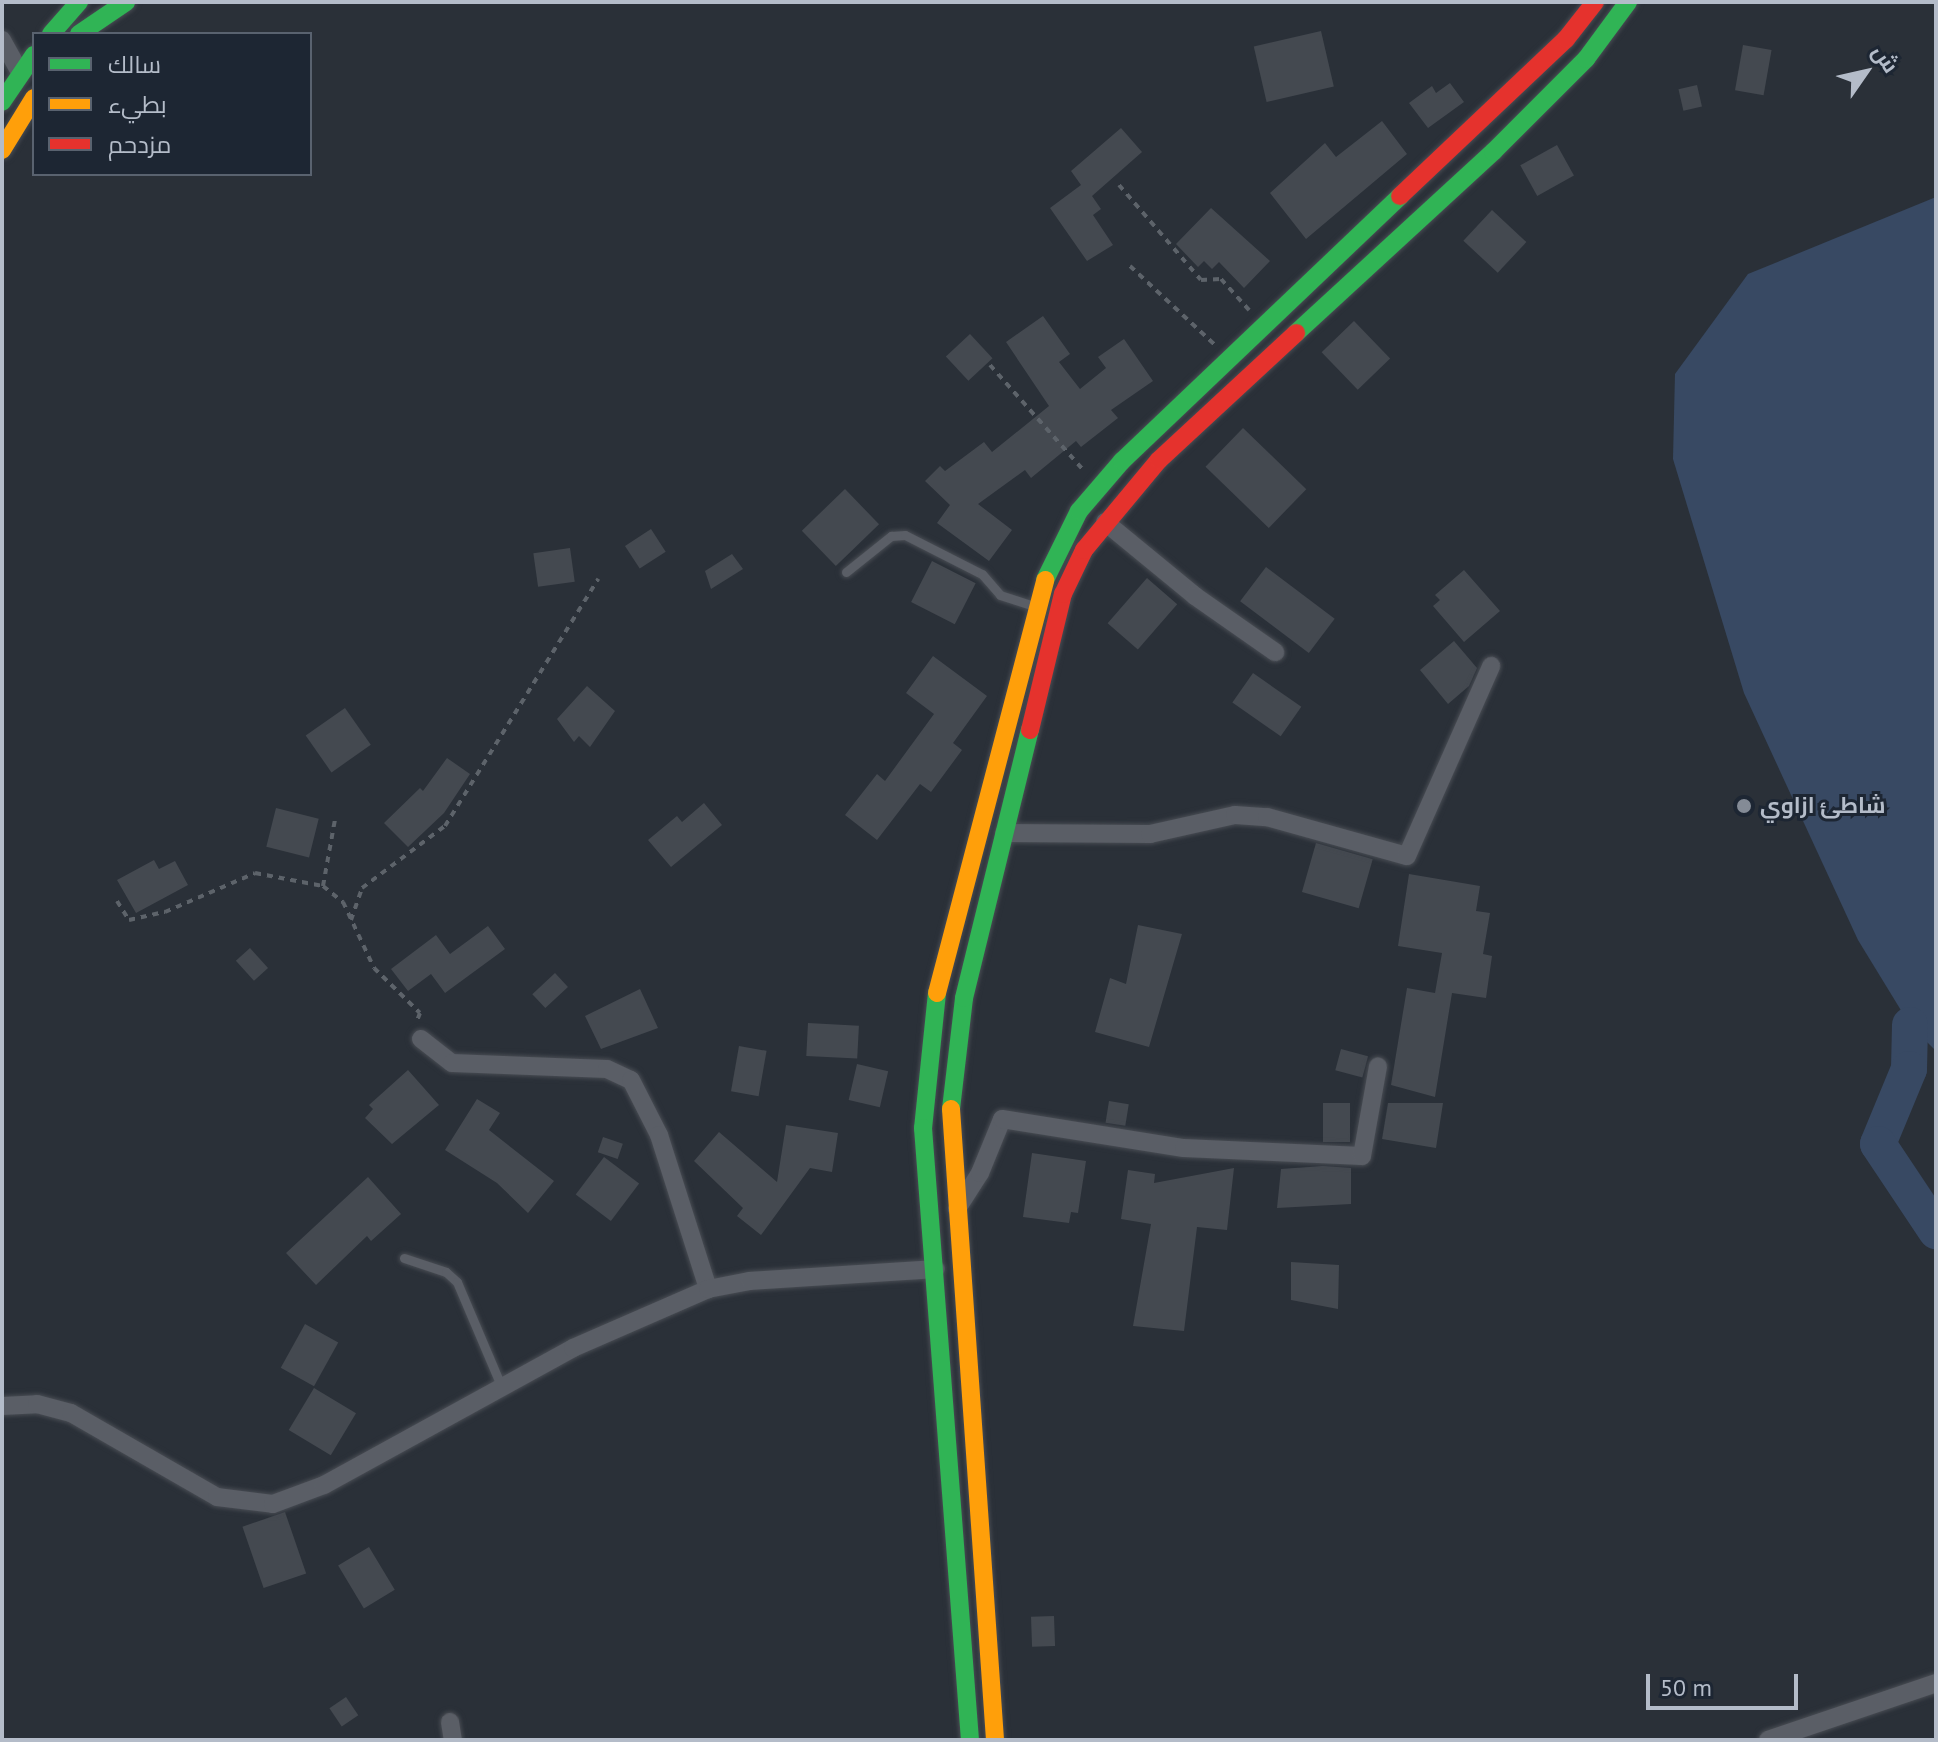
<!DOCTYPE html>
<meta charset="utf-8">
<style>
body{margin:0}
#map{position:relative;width:1938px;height:1742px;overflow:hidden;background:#2a3038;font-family:"PT Sans",Cairo,sans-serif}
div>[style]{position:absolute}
.water>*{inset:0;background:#384963}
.river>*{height:36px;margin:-18px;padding:0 18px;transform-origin:18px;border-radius:18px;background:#384963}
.building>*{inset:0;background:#444950;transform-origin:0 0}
.path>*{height:4px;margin-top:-2px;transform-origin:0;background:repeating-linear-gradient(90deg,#5d636a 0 6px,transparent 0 12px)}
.roads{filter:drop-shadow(0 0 2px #484c53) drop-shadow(0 0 2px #484c53)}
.lane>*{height:9px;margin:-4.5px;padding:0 4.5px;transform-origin:4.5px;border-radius:4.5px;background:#5a5e66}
.street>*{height:18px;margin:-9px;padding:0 9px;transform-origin:9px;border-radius:9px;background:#5a5e66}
.fast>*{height:18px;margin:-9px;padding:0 9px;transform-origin:9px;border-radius:9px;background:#30b455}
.slow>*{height:18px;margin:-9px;padding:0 9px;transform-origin:9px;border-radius:9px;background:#ff9f0a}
.jam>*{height:18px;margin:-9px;padding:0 9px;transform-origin:9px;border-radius:9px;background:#e5322d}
.dots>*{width:22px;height:22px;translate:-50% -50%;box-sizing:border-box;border:4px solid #1d2633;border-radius:50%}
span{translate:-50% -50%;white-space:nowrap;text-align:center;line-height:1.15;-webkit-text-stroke:6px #1d2633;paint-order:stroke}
.poi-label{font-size:22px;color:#b4bcc9;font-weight:700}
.left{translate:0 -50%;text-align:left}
.frame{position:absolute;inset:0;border:4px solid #b4bcc9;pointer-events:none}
.legend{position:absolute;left:32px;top:32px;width:280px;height:144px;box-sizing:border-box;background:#1d2633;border:2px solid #59626f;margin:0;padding:10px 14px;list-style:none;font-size:24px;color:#b4bcc9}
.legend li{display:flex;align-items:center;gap:16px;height:40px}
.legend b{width:40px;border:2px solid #59626f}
.north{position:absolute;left:1826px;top:32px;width:80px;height:80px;-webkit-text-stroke:6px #1d2633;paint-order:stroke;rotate:56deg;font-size:22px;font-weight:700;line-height:32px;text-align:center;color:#b4bcc9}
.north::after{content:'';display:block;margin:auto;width:28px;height:36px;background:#b4bcc9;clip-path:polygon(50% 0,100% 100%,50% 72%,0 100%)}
.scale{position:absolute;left:1646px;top:1674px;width:152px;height:36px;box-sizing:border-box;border:4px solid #b4bcc9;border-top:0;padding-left:10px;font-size:24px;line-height:28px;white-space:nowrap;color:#b4bcc9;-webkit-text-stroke:6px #1d2633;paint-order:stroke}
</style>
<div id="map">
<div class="water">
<i style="clip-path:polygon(1936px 197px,1936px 1051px,1910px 1025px,1858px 940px,1744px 693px,1673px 459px,1675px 374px,1748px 274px)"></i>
</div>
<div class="river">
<i style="left:1910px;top:1025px;width:44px;rotate:91.3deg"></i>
<i style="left:1909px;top:1069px;width:81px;rotate:112.5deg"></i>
<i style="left:1878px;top:1144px;width:105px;rotate:56.3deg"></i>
</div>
<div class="building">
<i style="left:1321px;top:31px;width:57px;height:69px;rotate:77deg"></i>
<i style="left:1743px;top:45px;width:29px;height:46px;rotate:10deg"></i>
<i style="clip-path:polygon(1450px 83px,1464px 102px,1428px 128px,1409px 103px,1432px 86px,1436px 93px)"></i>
<i style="left:1697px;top:85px;width:22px;height:19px;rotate:77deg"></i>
<i style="clip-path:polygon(1382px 121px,1407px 154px,1306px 239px,1270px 193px,1325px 143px,1336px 157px)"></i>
<i style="clip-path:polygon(1121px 128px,1142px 152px,1092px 196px,1101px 209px,1093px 215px,1113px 245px,1087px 261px,1050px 208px,1081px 185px,1071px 171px)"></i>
<i style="left:1557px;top:145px;width:35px;height:42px;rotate:61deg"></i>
<i style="clip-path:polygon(1211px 208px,1270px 261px,1244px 288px,1219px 262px,1212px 269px,1204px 261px,1198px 267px,1176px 244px)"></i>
<i style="left:1492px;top:210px;width:47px;height:42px;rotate:43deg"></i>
<i style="clip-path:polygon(1043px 316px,1070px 354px,1059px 362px,1080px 389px,1106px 368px,1098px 357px,1124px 339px,1153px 381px,1111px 410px,1118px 418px,1081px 447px,1076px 441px,1031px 478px,1025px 470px,978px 504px,1012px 530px,989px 561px,937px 523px,950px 505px,925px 481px,940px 466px,945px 471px,984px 442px,992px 452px,1049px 406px,1006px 342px)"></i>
<i style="left:1354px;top:321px;width:52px;height:45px;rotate:46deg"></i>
<i style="left:970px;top:334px;width:33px;height:33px;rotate:47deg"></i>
<i style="left:1243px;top:428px;width:88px;height:54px;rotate:44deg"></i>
<i style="left:845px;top:489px;width:49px;height:60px;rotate:46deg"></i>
<i style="left:651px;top:529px;width:27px;height:31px;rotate:57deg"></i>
<i style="left:570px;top:548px;width:34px;height:37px;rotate:82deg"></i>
<i style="clip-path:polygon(732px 554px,743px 569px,711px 589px,705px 571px)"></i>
<i style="left:932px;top:561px;width:49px;height:46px;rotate:27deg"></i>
<i style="left:1266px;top:567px;width:86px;height:43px;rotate:37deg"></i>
<i style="clip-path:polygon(1464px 570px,1500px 611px,1464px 642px,1433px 606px,1440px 600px,1435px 595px)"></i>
<i style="left:1147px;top:578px;width:40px;height:60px;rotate:41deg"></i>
<i style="clip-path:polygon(1454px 641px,1477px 668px,1469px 686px,1448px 704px,1420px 670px)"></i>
<i style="clip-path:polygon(933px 656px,987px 696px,953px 743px,962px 750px,931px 792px,920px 784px,877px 840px,845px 815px,877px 774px,885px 781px,934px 714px,906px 693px)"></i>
<i style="left:1253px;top:673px;width:59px;height:36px;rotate:35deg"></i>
<i style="clip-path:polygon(587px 686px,615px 711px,590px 747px,579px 736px,574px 742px,557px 719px)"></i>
<i style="left:345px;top:708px;width:45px;height:48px;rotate:55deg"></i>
<i style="clip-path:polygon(447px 758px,470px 774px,444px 813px,408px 847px,384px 823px,420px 788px,423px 791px)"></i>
<i style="clip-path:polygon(704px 803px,722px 825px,671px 867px,648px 840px,677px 816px,682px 822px)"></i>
<i style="left:276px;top:808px;width:44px;height:40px;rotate:14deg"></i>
<i style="left:1316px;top:843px;width:59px;height:51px;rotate:16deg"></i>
<i style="clip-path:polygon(154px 860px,159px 869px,175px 861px,188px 885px,136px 913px,117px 880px)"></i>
<i style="clip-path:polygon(1409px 874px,1480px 886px,1476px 911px,1490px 913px,1483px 954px,1492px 956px,1486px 998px,1452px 993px,1435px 1097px,1391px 1085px,1407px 988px,1435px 993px,1442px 953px,1398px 946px)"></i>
<i style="clip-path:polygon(1138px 925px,1182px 934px,1149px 1047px,1095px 1032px,1110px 978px,1126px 984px)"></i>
<i style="clip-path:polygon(488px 926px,505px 949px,445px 993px,431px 974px,408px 991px,391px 969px,436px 935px,450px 954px)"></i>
<i style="left:250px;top:948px;width:27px;height:19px;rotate:48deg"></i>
<i style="left:555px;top:973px;width:19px;height:31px;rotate:47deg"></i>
<i style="clip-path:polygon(640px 989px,658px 1028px,601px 1049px,585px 1016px)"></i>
<i style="left:808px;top:1023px;width:51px;height:33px;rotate:3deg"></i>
<i style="left:739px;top:1046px;width:28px;height:46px;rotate:10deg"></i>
<i style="left:1341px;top:1049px;width:28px;height:22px;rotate:15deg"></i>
<i style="left:857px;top:1064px;width:32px;height:37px;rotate:13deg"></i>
<i style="clip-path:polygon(408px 1070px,439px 1105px,392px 1144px,365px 1118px,373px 1109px,369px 1105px)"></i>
<i style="clip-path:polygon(477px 1099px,500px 1113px,489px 1130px,554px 1181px,528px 1213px,497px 1183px,445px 1150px)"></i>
<i style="left:1109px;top:1101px;width:20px;height:22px;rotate:9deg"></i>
<i style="left:1323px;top:1103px;width:27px;height:39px"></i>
<i style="clip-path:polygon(1388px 1103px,1443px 1103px,1436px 1148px,1382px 1139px)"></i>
<i style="clip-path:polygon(786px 1125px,838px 1133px,832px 1172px,810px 1168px,761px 1235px,737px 1216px,743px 1208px,694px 1161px,719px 1132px,777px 1182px)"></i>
<i style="left:603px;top:1137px;width:21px;height:16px;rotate:19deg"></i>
<i style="clip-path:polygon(1032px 1153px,1086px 1161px,1078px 1213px,1071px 1212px,1069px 1223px,1023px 1217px)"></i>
<i style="left:604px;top:1157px;width:44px;height:47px;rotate:37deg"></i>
<i style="clip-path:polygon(1323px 1166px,1351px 1168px,1351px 1204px,1277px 1208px,1281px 1169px)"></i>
<i style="clip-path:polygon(1234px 1168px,1227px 1230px,1197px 1227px,1184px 1331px,1133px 1326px,1151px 1224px,1121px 1219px,1128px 1170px,1155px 1174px,1154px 1183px)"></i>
<i style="clip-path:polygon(368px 1177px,401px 1214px,371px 1241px,367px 1236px,316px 1285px,286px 1253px)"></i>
<i style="clip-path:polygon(1291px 1262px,1339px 1265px,1338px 1309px,1291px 1300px)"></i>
<i style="left:305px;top:1324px;width:38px;height:50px;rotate:29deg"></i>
<i style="left:314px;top:1388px;width:49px;height:49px;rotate:31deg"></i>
<i style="left:285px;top:1512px;width:65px;height:45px;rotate:71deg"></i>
<i style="left:369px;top:1547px;width:50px;height:36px;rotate:59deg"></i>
<i style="left:1054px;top:1616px;width:30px;height:23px;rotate:88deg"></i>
<i style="left:346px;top:1697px;width:22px;height:20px;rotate:56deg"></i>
</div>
<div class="path">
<i style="left:1119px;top:185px;width:125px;rotate:49.2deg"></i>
<i style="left:1201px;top:280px;width:20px;rotate:-3deg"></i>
<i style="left:1221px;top:279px;width:42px;rotate:47.9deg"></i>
<i style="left:1130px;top:266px;width:115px;rotate:42.9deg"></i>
<i style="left:990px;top:365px;width:142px;rotate:48.4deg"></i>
<i style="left:323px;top:886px;width:68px;rotate:-79.8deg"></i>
<i style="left:117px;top:901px;width:22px;rotate:58deg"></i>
<i style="left:129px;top:920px;width:37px;rotate:-13deg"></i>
<i style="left:165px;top:912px;width:98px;rotate:-23.4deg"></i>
<i style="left:255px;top:873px;width:69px;rotate:10.8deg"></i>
<i style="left:323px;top:886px;width:26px;rotate:39deg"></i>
<i style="left:343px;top:902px;width:73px;rotate:64.8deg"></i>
<i style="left:374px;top:968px;width:64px;rotate:44.4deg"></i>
<i style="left:420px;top:1013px;width:9px;rotate:111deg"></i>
<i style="left:351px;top:920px;width:34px;rotate:-71deg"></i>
<i style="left:362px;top:888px;width:104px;rotate:-36.8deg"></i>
<i style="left:445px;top:826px;width:291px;rotate:-58.2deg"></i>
</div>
<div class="roads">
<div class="lane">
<i style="left:846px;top:572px;width:58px;rotate:-38.7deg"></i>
<i style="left:891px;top:536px;width:14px;rotate:-4deg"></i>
<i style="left:905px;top:535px;width:86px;rotate:26.9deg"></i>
<i style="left:982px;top:574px;width:28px;rotate:49deg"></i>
<i style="left:1000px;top:595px;width:35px;rotate:18deg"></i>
<i style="left:404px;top:1258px;width:44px;rotate:18.4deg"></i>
<i style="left:446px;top:1272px;width:15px;rotate:42deg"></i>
<i style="left:457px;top:1282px;width:115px;rotate:67deg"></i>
</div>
<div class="street">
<i style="left:2px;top:40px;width:38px;rotate:61deg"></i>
<i style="left:1105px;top:522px;width:117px;rotate:39.4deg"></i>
<i style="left:1195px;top:596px;width:98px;rotate:35deg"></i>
<i style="left:1004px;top:833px;width:146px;rotate:0.4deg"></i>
<i style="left:1150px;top:834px;width:87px;rotate:-12.6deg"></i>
<i style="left:1235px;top:815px;width:32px;rotate:4deg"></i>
<i style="left:1267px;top:817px;width:145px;rotate:15.6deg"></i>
<i style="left:1407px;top:856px;width:208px;rotate:-66.1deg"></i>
<i style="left:421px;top:1039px;width:39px;rotate:38deg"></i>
<i style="left:452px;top:1063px;width:155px;rotate:2.2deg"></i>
<i style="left:607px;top:1069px;width:26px;rotate:25deg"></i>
<i style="left:631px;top:1080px;width:62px;rotate:63deg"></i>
<i style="left:659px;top:1135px;width:162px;rotate:72.3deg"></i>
<i style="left:957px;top:1209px;width:43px;rotate:-57.4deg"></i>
<i style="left:980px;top:1173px;width:58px;rotate:-67.8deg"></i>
<i style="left:1002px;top:1119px;width:184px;rotate:9.1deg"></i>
<i style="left:1184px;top:1148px;width:178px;rotate:2.6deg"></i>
<i style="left:1362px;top:1156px;width:91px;rotate:-79.9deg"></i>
<i style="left:2px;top:1406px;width:35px;rotate:-3deg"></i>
<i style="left:37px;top:1404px;width:35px;rotate:15deg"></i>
<i style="left:71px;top:1413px;width:168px;rotate:29.9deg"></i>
<i style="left:217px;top:1497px;width:56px;rotate:7.1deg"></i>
<i style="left:273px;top:1504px;width:54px;rotate:-20.4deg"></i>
<i style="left:324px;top:1485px;width:284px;rotate:-28.8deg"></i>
<i style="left:573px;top:1348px;width:147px;rotate:-23.6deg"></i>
<i style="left:708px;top:1289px;width:43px;rotate:-10.8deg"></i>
<i style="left:750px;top:1281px;width:186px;rotate:-3.7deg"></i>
<i style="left:450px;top:1722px;width:18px;rotate:81deg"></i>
<i style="left:1768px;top:1740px;width:177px;rotate:-18.7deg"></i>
</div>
<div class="fast">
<i style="left:51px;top:34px;width:43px;rotate:-48.8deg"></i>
<i style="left:79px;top:34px;width:57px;rotate:-34.2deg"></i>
<i style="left:2px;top:102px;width:57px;rotate:-55.8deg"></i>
<i style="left:1296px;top:333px;width:268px;rotate:-42.6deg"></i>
<i style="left:1493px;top:152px;width:132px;rotate:-45deg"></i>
<i style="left:1586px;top:59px;width:71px;rotate:-53.6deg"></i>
<i style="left:1045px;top:580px;width:77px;rotate:-63.8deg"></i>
<i style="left:1079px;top:511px;width:66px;rotate:-49.3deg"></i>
<i style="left:1122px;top:461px;width:384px;rotate:-43.6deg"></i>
<i style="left:937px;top:993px;width:136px;rotate:95.9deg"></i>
<i style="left:923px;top:1128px;width:614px;rotate:85.61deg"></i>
<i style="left:951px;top:1109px;width:112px;rotate:-83.3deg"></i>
<i style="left:964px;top:998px;width:276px;rotate:-76.2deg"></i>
</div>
<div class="slow">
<i style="left:2px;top:150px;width:61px;rotate:-58.4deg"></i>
<i style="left:937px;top:993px;width:427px;rotate:-75.3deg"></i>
<i style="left:951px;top:1109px;width:633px;rotate:86.01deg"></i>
</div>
<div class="jam">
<i style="left:1400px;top:196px;width:228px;rotate:-43.4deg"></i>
<i style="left:1566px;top:39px;width:47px;rotate:-51.9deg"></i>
<i style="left:1030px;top:730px;width:140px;rotate:-76.4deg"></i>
<i style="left:1063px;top:594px;width:49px;rotate:-64.5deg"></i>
<i style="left:1084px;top:550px;width:117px;rotate:-50.2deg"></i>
<i style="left:1159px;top:460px;width:187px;rotate:-42.8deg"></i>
</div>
</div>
<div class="dots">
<i style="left:1744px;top:806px;background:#848b96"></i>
</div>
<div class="poi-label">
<span class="left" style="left:1760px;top:806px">شاطئ ازاوي</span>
</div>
<div class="frame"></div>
<ul class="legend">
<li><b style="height:10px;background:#30b455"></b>سالك</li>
<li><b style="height:10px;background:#ff9f0a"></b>بطيء</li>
<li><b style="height:10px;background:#e5322d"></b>مزدحم</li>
</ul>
<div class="north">ش</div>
<div class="scale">50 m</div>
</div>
